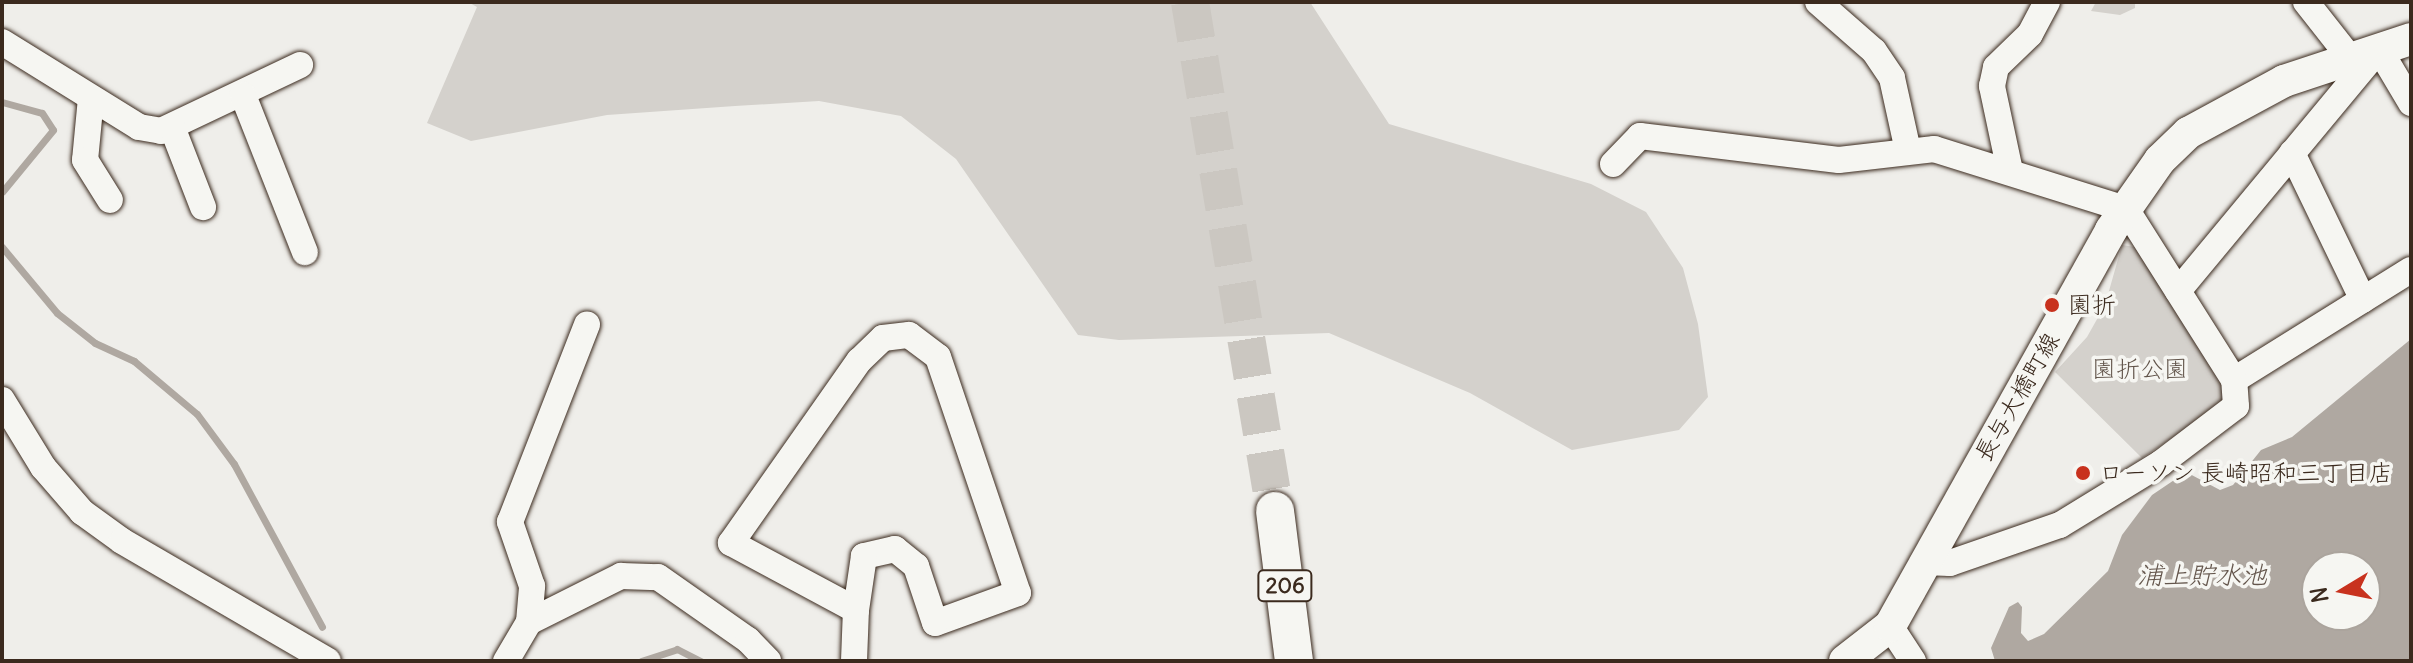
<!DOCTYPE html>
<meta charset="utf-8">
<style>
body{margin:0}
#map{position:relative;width:2413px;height:663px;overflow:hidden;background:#efeeea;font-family:Delius,"Klee One",sans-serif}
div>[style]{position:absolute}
.green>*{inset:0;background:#d4d1cc}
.water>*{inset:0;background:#afa8a1}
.stream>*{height:7px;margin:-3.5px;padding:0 3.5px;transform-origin:3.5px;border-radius:3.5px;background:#afa8a1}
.highway-tunnel>*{height:38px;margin-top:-19px;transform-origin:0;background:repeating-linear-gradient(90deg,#cbc7c1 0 38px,transparent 0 57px)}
.roads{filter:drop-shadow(0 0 2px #3b2a1e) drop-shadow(0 0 2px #3b2a1e)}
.minor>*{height:26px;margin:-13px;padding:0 13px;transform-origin:13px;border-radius:13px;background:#f6f6f2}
.major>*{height:32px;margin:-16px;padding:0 16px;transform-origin:16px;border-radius:16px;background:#f6f6f2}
.highway>*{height:38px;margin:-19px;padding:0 19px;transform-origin:19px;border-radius:19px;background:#f6f6f2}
.dots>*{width:22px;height:22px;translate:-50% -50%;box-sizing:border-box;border:4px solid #f6f6f2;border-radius:50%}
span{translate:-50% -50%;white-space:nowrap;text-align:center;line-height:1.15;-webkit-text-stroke:7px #f6f6f2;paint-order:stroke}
.shield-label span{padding:2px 6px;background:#f6f6f2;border:2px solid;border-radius:6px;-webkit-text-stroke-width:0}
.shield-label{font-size:22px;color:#3b2a1e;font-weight:700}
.poi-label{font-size:24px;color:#3b2a1e}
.left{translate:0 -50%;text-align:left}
.park-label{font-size:24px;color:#61544a}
.street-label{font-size:24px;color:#3b2a1e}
.water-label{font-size:26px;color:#64564c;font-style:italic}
.frame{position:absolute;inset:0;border:4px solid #3b2a1e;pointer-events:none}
.north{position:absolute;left:2301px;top:551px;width:80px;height:80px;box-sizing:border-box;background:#f6f6f2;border:2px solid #aba49d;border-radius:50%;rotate:260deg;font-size:22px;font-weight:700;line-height:32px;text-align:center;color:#3b2a1e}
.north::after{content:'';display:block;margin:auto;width:28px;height:36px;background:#c8321e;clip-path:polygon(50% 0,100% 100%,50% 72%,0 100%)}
</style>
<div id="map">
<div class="green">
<i style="clip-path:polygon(468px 2px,1310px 2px,1389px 124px,1591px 184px,1646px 212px,1683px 268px,1698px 324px,1708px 397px,1679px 430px,1572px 450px,1470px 393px,1329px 333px,1119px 340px,1078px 335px,956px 159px,901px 116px,819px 101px,735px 106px,607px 115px,471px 141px,427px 123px,477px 7px)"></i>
<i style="clip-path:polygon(2096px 2px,2135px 2px,2135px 8px,2120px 15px,2091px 11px)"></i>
<i style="clip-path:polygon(2122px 245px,2135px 247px,2223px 382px,2224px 403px,2142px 458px,2055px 372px,2087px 337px,2105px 305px)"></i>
</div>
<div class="water">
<i style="clip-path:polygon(evenodd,2411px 339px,2411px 661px,1995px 661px,1991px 648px,2009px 607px,2018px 602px,2022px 607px,2021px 633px,2028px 641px,2044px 634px,2108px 571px,2122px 535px,2152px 495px,2186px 472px,2220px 490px,2233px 485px,2261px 450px,2292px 437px,2411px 339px,2317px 567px,2365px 567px,2365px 615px,2317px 615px,2317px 567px)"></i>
</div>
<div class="stream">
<i style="left:2px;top:102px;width:41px;rotate:15.4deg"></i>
<i style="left:42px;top:113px;width:20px;rotate:57deg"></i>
<i style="left:53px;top:130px;width:80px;rotate:129.4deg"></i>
<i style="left:2px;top:247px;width:86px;rotate:50.2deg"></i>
<i style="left:57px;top:313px;width:48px;rotate:38.3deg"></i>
<i style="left:95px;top:343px;width:43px;rotate:24.8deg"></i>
<i style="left:134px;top:361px;width:82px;rotate:40.1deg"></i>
<i style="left:197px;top:414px;width:62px;rotate:53.5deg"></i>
<i style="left:234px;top:464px;width:185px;rotate:61.6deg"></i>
<i style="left:641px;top:661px;width:38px;rotate:-18deg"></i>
<i style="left:677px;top:649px;width:27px;rotate:27deg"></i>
</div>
<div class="highway-tunnel">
<i style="left:1190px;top:2px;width:516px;rotate:80.52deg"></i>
</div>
<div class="roads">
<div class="minor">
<i style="left:1818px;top:2px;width:74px;rotate:41.2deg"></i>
<i style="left:1874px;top:51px;width:32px;rotate:56deg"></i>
<i style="left:1892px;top:78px;width:75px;rotate:77.6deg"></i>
<i style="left:2306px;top:2px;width:71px;rotate:51.8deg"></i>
<i style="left:2px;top:42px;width:161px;rotate:31.8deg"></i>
<i style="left:139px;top:127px;width:22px;rotate:10deg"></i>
<i style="left:161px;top:131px;width:154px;rotate:-25.4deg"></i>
<i style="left:243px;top:95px;width:169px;rotate:68.5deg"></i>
<i style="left:91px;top:98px;width:62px;rotate:95.5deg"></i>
<i style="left:85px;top:160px;width:47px;rotate:58deg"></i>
<i style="left:172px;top:127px;width:86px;rotate:68.8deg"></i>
<i style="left:2292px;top:153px;width:163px;rotate:64.2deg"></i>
<i style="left:1613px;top:164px;width:39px;rotate:-46deg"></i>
<i style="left:1640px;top:136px;width:200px;rotate:6.9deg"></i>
<i style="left:1839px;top:160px;width:96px;rotate:-6.6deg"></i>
<i style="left:1934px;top:149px;width:201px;rotate:17.4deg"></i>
<i style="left:2126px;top:209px;width:202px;rotate:57.7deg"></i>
<i style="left:2234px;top:380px;width:208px;rotate:-31.9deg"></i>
<i style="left:2010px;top:171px;width:87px;rotate:-102deg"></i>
<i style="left:1992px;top:86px;width:19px;rotate:-78deg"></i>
<i style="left:1996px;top:67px;width:47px;rotate:-44.1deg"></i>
<i style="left:2030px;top:34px;width:36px;rotate:-62deg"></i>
<i style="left:2178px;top:291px;width:315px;rotate:-50.3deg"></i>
<i style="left:2379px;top:49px;width:63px;rotate:59.3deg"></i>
<i style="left:909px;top:335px;width:36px;rotate:37deg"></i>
<i style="left:938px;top:357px;width:249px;rotate:71.3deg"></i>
<i style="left:1018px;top:593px;width:88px;rotate:160.1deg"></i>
<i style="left:935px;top:623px;width:60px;rotate:-108.4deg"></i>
<i style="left:916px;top:566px;width:27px;rotate:-141deg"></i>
<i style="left:895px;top:549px;width:32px;rotate:167deg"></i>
<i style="left:864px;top:556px;width:55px;rotate:98.4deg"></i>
<i style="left:856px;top:610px;width:142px;rotate:-151.8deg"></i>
<i style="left:731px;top:543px;width:223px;rotate:-54.9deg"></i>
<i style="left:859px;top:361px;width:33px;rotate:-44deg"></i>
<i style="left:883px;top:338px;width:26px;rotate:-7deg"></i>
<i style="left:2px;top:400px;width:79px;rotate:58.5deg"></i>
<i style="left:43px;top:467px;width:60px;rotate:49.1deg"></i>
<i style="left:82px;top:512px;width:49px;rotate:35.9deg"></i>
<i style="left:122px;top:541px;width:238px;rotate:30.2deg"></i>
<i style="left:1923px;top:562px;width:27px;rotate:2deg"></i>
<i style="left:1950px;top:563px;width:116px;rotate:-19.1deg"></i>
<i style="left:2060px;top:525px;width:119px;rotate:-31.5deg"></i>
<i style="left:2161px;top:463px;width:94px;rotate:-37.2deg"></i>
<i style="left:2236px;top:406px;width:26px;rotate:-94deg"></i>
<i style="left:529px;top:622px;width:103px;rotate:-26.6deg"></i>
<i style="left:621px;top:576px;width:37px;rotate:2deg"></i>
<i style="left:658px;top:577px;width:110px;rotate:35deg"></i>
<i style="left:748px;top:640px;width:29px;rotate:46deg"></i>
<i style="left:1890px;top:626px;width:42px;rotate:56.7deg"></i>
<i style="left:506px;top:661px;width:45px;rotate:-59.5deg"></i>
<i style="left:529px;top:622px;width:36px;rotate:-85deg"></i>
<i style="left:532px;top:586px;width:68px;rotate:-109deg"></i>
<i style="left:510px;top:522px;width:212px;rotate:-68.7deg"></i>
<i style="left:854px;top:661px;width:51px;rotate:-87.8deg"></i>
</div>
<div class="major">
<i style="left:1845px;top:661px;width:57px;rotate:-37.9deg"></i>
<i style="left:1890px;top:626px;width:453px;rotate:-60.8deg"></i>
<i style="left:2111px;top:230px;width:85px;rotate:-55deg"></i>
<i style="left:2160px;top:160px;width:39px;rotate:-44deg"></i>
<i style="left:2188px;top:133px;width:109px;rotate:-28.4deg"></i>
<i style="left:2284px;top:81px;width:134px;rotate:-18.3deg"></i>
</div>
<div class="highway">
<i style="left:1275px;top:511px;width:151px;rotate:82.8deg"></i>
</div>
</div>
<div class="dots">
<i style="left:2052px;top:305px;background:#c8321e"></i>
<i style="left:2083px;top:473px;background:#c8321e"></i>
</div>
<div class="shield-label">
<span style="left:1285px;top:586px">206</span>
</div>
<div class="poi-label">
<span class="left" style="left:2068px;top:305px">園折</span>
<span class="left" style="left:2099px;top:473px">ローソン 長崎昭和三丁目店</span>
</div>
<div class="park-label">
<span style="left:2140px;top:369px">園折公園</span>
</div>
<div class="street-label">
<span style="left:2017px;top:397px;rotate:-60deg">長与大橋町線</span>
</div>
<div class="water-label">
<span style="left:2202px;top:575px">浦上貯水池</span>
</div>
<div class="frame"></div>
<div class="north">N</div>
</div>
